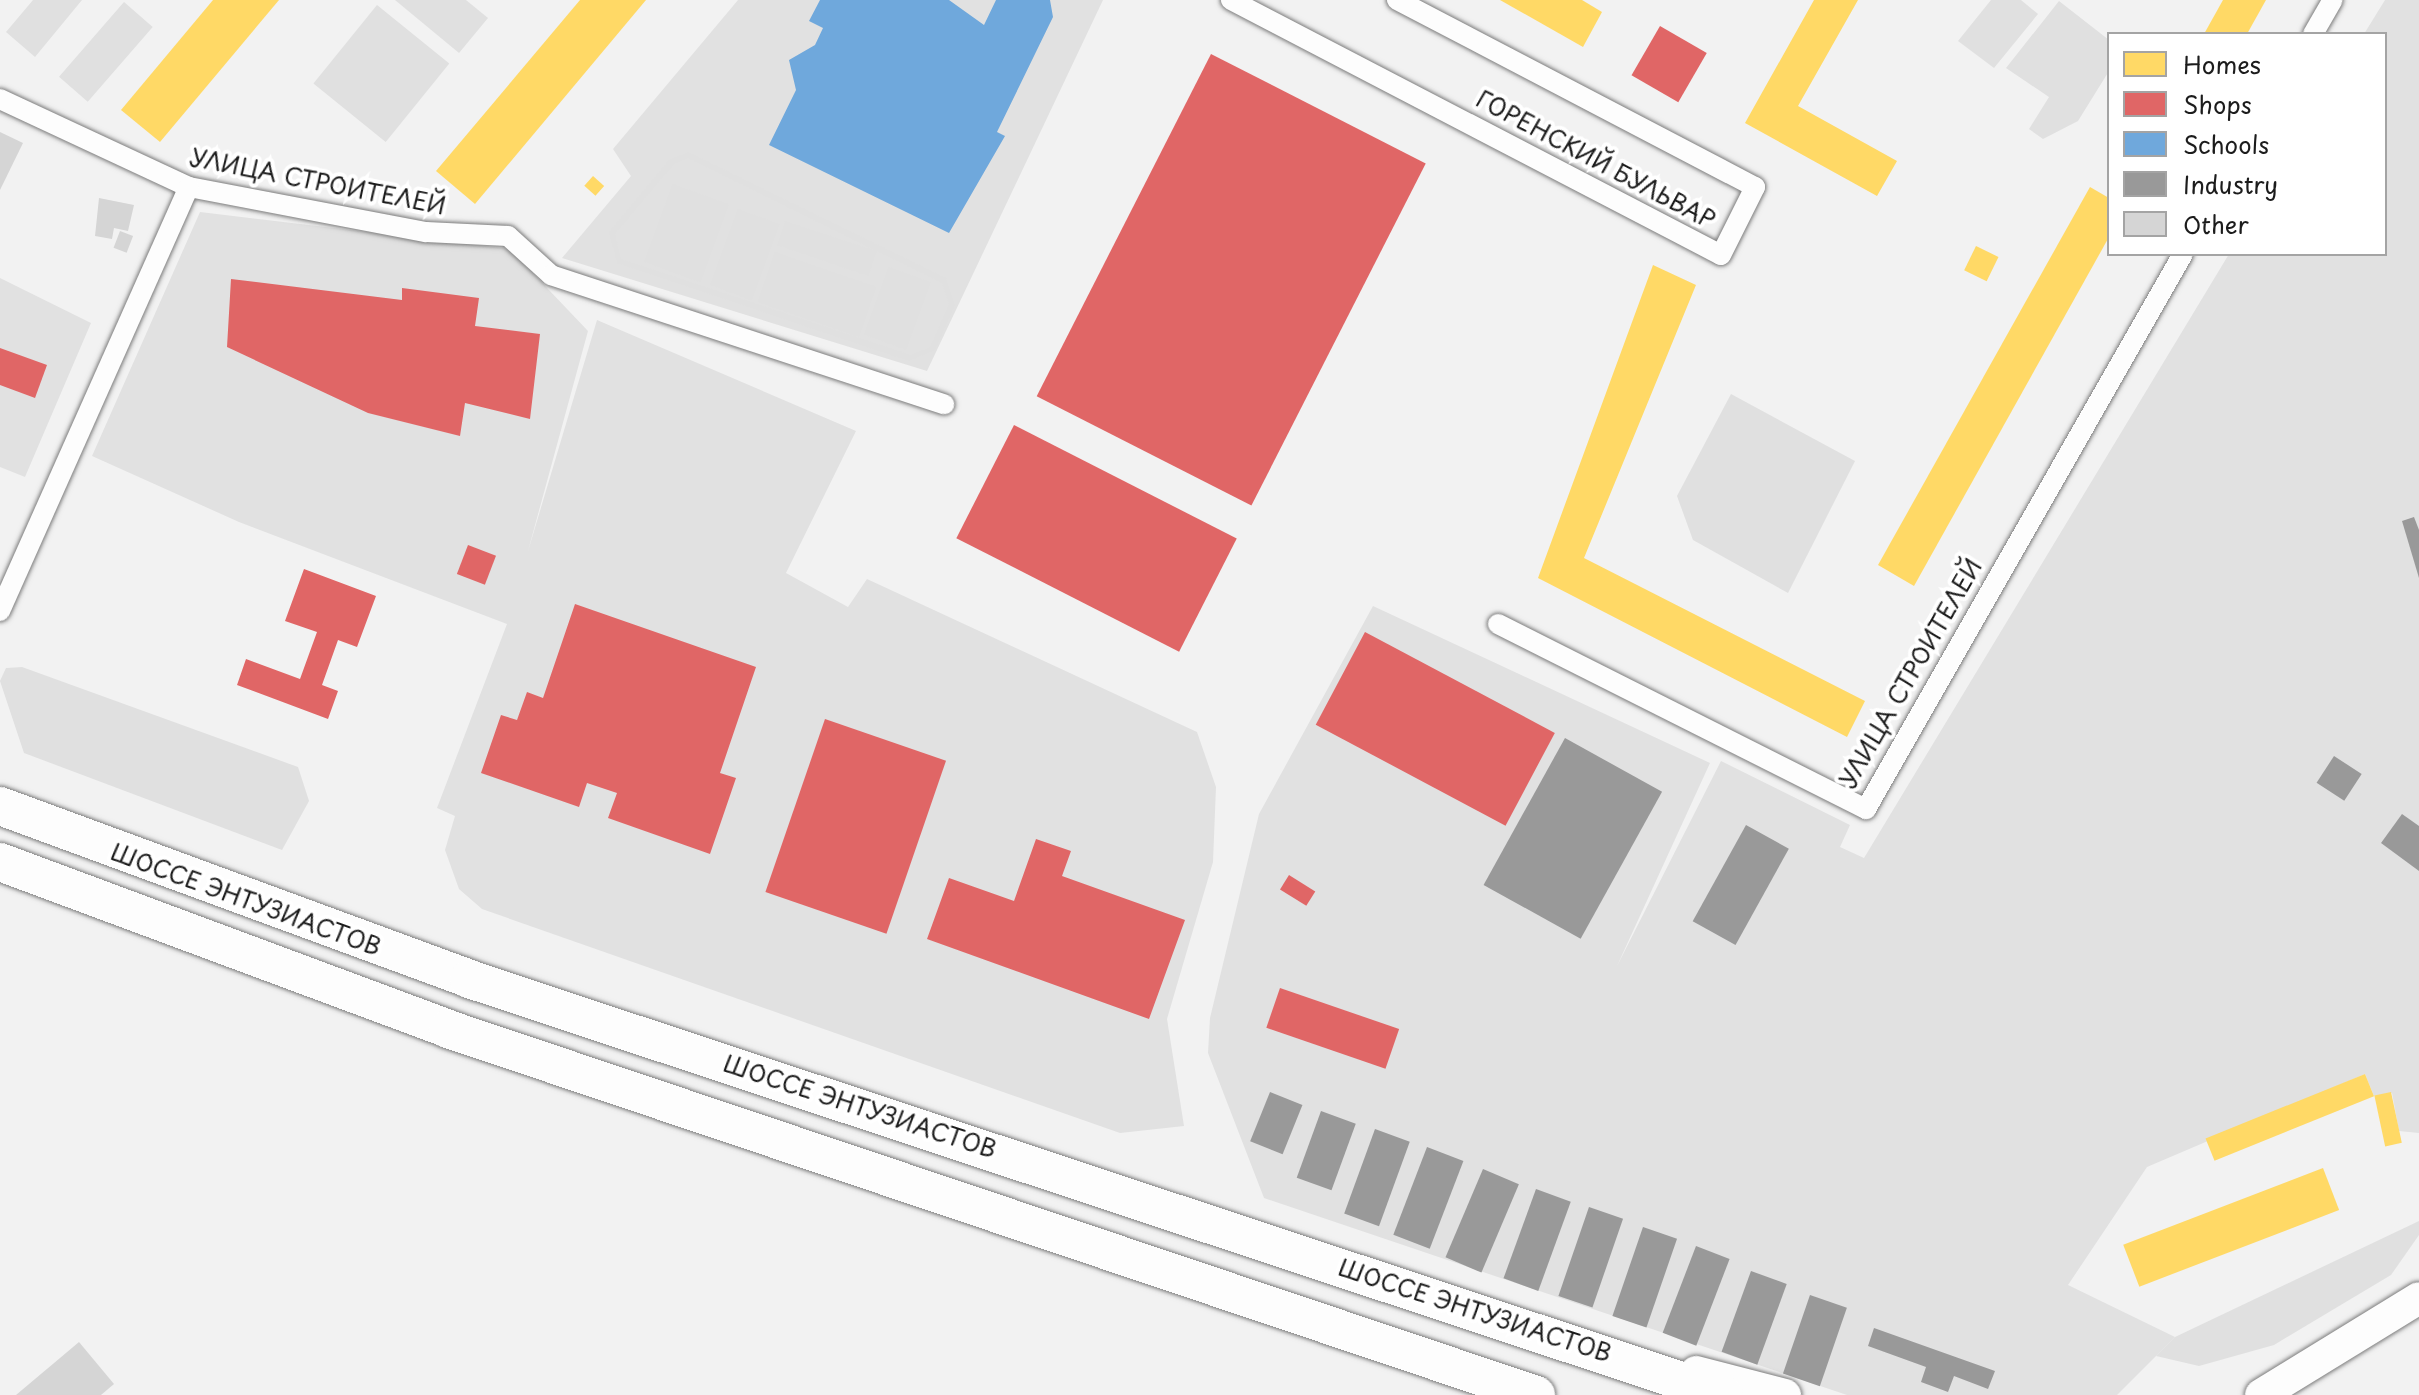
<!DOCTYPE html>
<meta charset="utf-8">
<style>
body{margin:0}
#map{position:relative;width:2419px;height:1395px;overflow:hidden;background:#f2f2f2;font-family:"Playpen Sans",sans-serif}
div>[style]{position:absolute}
.built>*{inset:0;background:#e1e1e1}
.green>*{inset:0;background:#e0e0e0;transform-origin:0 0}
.homes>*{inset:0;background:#ffd966;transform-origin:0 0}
.shops>*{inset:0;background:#e06666;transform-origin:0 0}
.schools>*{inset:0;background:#6fa8dc}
.industry>*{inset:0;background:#999;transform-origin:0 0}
.building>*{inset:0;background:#d5d5d5;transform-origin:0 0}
.roads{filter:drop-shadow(0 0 2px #7c7c7c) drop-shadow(0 0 2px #7c7c7c)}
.street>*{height:20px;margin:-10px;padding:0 10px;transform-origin:10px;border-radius:10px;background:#fdfdfd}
.primary>*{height:32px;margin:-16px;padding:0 16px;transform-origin:16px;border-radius:16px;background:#fdfdfd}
.highway>*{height:38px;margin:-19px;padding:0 19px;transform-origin:19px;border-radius:19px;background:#fdfdfd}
span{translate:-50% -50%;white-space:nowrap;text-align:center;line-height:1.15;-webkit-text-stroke:8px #fff;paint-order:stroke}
.street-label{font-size:24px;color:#1c1c1c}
.legend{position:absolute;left:2107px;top:32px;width:280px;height:224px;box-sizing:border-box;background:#fff;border:2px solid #a4a4a4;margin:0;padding:10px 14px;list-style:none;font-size:24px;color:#1c1c1c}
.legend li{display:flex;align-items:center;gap:16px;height:40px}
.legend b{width:40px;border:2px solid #a4a4a4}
</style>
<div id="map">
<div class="built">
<i style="clip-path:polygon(738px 0,1103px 0,927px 371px,562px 258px,631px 176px,613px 149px)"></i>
<i style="clip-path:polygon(2385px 0,2419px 0,2419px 1133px,2399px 1131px,2392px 1093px,2374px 1096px,2365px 1074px,2147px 1167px,2068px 1285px,2175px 1337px,2117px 1395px,1847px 1395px,1264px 1198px,1208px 1053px,1210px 1018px,1259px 814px,1373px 606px,1710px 763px,1617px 966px,1721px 761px,1850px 825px,1840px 847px,1864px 858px,2229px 254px,2385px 254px,2385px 34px,2364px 34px)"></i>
<i style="clip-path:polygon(200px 212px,510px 249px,588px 331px,528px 551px,597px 320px,856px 431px,786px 573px,848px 607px,867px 579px,1197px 732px,1216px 787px,1213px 862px,1167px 1019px,1184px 1126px,1120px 1133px,482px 909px,459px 889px,445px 850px,455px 816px,437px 808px,507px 624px,239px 522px,92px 456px)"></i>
<i style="clip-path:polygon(0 278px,91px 323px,25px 477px,0 467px)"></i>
</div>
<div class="green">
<i style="clip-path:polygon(33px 0,82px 0,35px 57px,6px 32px)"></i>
<i style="clip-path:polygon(395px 0,466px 0,488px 18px,459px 53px)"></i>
<i style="clip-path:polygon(1991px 0,2021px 0,2038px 14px,1994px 68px,1958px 41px)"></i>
<i style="clip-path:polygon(2059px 1px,2109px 40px,2109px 71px,2078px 121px,2043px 139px,2029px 129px,2049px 97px,2006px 68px)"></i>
<i style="left:124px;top:2px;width:38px;height:99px;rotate:41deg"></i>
<i style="left:377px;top:5px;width:93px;height:101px;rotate:39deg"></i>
<i style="clip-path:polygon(evenodd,688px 152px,946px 278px,955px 305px,935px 350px,909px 361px,617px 263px,609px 232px,669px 160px,688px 152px,688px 158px,876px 251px,785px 221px,777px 245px,868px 276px,877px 251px,942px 283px,949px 304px,930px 347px,911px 355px,621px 259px,615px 234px,674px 164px,688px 158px)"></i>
<i style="left:673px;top:184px;width:59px;height:83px;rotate:20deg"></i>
<i style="left:738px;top:209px;width:44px;height:81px;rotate:20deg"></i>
<i style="left:775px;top:252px;width:107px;height:53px;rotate:19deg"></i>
<i style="left:889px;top:267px;width:44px;height:72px;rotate:20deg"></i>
<i style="clip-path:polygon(1731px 394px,1855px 461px,1788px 593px,1693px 540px,1677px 496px)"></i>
<i style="clip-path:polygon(22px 667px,298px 767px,309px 801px,282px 850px,24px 753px,0 681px,6px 668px)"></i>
<i style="clip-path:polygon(2419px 1221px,2419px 1235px,2391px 1275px,2274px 1345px,2199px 1366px,2156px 1356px,2175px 1337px)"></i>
</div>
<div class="homes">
<i style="clip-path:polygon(213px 0,279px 0,160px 142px,121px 110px)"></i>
<i style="clip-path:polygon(580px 0,646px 0,475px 204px,436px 171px)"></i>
<i style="clip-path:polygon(1500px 0,1582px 0,1602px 12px,1583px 47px)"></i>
<i style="clip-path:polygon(1814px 0,1858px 0,1798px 106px,1897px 161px,1877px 196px,1745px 123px)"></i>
<i style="clip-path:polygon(2223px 0,2266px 0,2247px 34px,2204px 34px)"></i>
<i style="left:593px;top:176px;width:15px;height:13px;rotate:42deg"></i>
<i style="clip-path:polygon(2090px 187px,2109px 198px,2109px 237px,1914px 586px,1878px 565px)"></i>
<i style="left:1976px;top:246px;width:25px;height:27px;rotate:26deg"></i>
<i style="clip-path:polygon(1653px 265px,1696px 285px,1584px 558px,1865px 701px,1847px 737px,1538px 578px)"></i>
<i style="left:2365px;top:1074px;width:24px;height:172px;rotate:68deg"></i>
<i style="left:2391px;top:1092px;width:52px;height:17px;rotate:78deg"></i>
<i style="left:2323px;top:1168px;width:45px;height:214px;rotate:69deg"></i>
</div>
<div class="shops">
<i style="left:1660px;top:26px;width:54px;height:57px;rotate:30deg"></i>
<i style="left:1211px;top:54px;width:241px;height:384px;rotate:27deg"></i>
<i style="clip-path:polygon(231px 279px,402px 300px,402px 288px,479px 298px,475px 326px,540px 334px,530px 419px,465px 403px,460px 436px,368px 413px,227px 347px)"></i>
<i style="clip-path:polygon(0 348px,47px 365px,35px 398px,0 385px)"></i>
<i style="left:1014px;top:425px;width:250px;height:127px;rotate:27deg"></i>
<i style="left:468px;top:545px;width:30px;height:31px;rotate:21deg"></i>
<i style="clip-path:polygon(304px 569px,376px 596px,357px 647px,338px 640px,322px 685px,338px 691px,328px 719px,237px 685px,246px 659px,300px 679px,317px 632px,285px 621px)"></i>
<i style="clip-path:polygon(575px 604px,756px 667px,720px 773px,736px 778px,710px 854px,608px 818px,617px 793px,587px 783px,579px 807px,481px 773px,501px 715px,517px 720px,527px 692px,543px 698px)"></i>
<i style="left:1365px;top:632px;width:215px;height:105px;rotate:28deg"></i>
<i style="left:825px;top:719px;width:128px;height:183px;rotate:19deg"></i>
<i style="clip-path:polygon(1036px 839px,1071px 851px,1062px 876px,1185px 920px,1149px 1019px,927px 939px,949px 878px,1014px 901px)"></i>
<i style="left:1289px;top:875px;width:31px;height:17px;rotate:32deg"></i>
<i style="left:1280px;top:988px;width:126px;height:42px;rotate:19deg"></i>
</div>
<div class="schools">
<i style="clip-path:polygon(820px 0,949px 0,984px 25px,996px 0,1050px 0,1053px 17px,997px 132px,1005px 136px,949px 233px,769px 145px,796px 90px,789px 60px,815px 45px,823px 28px,809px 21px)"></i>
</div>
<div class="industry">
<i style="clip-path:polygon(2414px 517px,2419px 530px,2419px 578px,2402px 521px)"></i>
<i style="left:1565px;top:738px;width:111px;height:168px;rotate:29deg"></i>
<i style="left:2334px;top:756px;width:33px;height:32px;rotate:33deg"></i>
<i style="clip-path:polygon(2402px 814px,2419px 826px,2419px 871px,2381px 843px)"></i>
<i style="left:1746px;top:825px;width:49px;height:110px;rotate:29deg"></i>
<i style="left:1270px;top:1092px;width:35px;height:53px;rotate:22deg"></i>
<i style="left:1321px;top:1111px;width:37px;height:71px;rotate:20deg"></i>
<i style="left:1375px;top:1129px;width:37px;height:90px;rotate:20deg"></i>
<i style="left:1427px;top:1147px;width:39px;height:94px;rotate:21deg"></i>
<i style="left:1483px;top:1169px;width:39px;height:96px;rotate:23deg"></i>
<i style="left:1536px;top:1189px;width:37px;height:95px;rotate:20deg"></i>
<i style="left:1589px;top:1207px;width:36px;height:94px;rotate:19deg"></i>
<i style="left:1643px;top:1227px;width:36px;height:94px;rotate:19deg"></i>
<i style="left:1696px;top:1246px;width:36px;height:93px;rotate:21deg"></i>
<i style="left:1751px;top:1271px;width:38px;height:86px;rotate:20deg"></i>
<i style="left:1810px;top:1295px;width:39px;height:83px;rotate:19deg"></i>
<i style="clip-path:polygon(1874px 1328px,1995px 1371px,1988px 1389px,1954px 1376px,1948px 1392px,1921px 1382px,1926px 1367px,1868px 1346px)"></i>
</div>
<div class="building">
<i style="clip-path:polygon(0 132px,23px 143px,0 190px)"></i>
<i style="clip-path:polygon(99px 198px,134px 205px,128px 231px,114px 228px,112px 239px,95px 236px)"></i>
<i style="left:120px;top:231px;width:14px;height:18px;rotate:21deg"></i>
<i style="clip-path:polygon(79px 1342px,114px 1384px,101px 1395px,16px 1395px)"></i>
</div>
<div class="roads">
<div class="street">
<i style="left:1231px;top:0;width:552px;rotate:27.49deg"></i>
<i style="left:1721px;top:255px;width:76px;rotate:-63.4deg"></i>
<i style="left:1755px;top:187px;width:404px;rotate:-152.4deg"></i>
<i style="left:2313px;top:34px;width:39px;rotate:-60deg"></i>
<i style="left:0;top:99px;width:208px;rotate:25deg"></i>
<i style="left:189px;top:187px;width:241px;rotate:10.8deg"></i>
<i style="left:426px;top:232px;width:82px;rotate:2.8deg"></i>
<i style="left:508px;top:236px;width:58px;rotate:42.2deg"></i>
<i style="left:551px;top:275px;width:414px;rotate:18.2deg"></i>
<i style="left:0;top:611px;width:464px;rotate:-66deg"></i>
<i style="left:1498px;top:624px;width:412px;rotate:26.7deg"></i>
<i style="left:1866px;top:809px;width:639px;rotate:-60.27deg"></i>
</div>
<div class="primary">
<i style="left:1696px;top:1372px;width:92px;rotate:14.5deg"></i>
<i style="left:2261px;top:1395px;width:185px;rotate:-31.5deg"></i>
</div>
<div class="highway">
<i style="left:0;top:806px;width:500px;rotate:20.2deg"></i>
<i style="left:469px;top:979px;width:1322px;rotate:18.34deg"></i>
<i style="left:0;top:862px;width:478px;rotate:20.4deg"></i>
<i style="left:448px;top:1029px;width:1148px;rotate:18.59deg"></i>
</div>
</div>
<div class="street-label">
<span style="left:1596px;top:159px;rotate:28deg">ГОРЕНСКИЙ БУЛЬВАР</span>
<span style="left:318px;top:181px;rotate:11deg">УЛИЦА СТРОИТЕЛЕЙ</span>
<span style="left:1910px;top:673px;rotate:-60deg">УЛИЦА СТРОИТЕЛЕЙ</span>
<span style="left:246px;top:899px;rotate:20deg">ШОССЕ ЭНТУЗИАСТОВ</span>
<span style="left:860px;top:1106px;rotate:18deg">ШОССЕ ЭНТУЗИАСТОВ</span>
<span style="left:1475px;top:1310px;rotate:18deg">ШОССЕ ЭНТУЗИАСТОВ</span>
</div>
<ul class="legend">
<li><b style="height:22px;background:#ffd966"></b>Homes</li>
<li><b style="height:22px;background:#e06666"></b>Shops</li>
<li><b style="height:22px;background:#6fa8dc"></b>Schools</li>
<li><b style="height:22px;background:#999"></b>Industry</li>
<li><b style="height:22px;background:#d5d5d5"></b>Other</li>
</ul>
</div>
